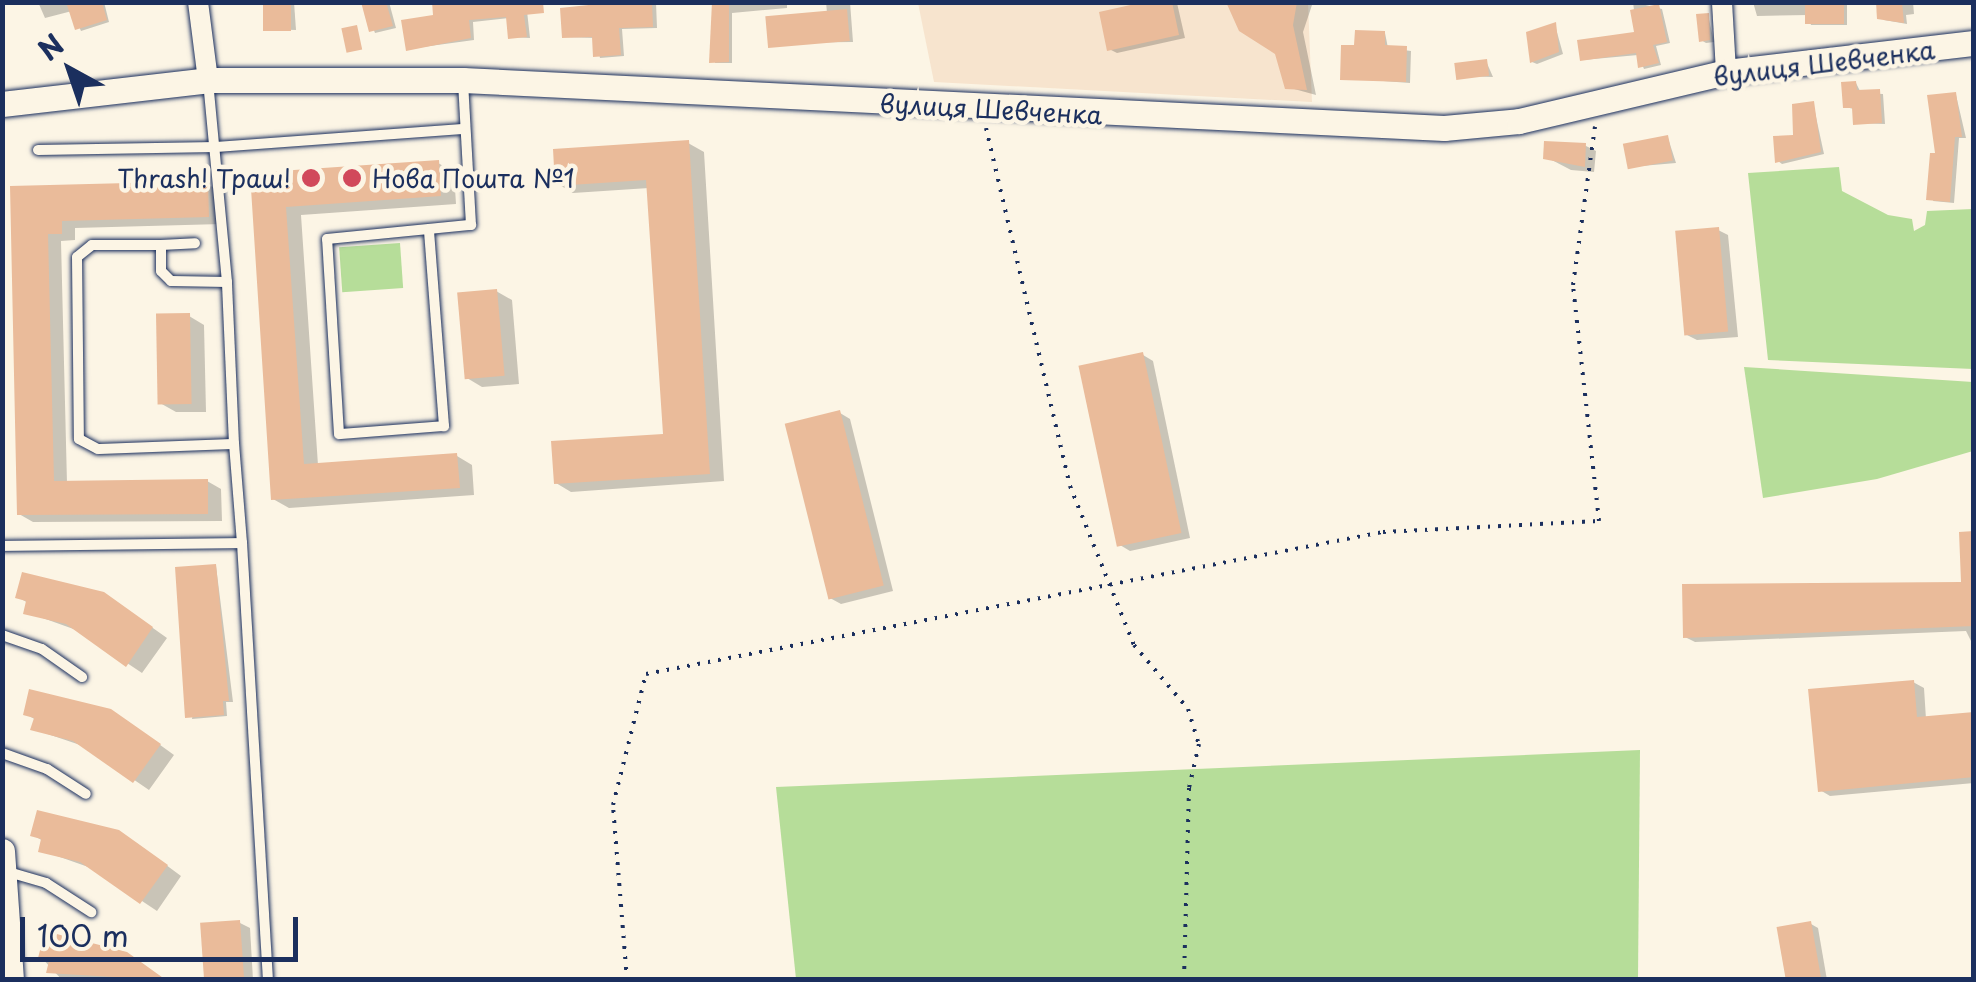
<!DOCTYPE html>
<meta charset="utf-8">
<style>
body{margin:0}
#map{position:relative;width:1976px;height:982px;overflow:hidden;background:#fcf5e5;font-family:"Playpen Sans",sans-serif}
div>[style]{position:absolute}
.built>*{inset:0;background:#f7e4ce}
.green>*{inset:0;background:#b6dd99;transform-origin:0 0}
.shadow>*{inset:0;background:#0003}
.building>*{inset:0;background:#eabb9a;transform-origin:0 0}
.path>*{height:4px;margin-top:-2px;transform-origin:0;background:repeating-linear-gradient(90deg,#1b2f5e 0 2.5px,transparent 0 10.5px)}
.roads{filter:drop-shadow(0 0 2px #1b2f5e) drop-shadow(0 0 2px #1b2f5e)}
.service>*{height:10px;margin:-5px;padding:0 5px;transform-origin:5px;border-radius:5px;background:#fcf5e5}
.minor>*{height:20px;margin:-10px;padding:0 10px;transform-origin:10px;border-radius:10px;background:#fcf5e5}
.tertiary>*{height:25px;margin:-12.5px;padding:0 12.5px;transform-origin:12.5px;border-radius:12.5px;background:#fcf5e5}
.dots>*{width:28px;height:28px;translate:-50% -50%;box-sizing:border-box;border:5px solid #fcf5e5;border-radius:50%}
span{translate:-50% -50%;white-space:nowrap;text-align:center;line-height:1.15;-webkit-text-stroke:9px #fcf5e5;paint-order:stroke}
.street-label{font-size:25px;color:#1b2f5e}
.poi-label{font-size:25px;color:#1b2f5e}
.right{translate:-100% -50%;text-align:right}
.left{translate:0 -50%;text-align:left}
.frame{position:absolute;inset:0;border:5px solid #1b2f5e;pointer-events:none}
.north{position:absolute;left:20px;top:20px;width:100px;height:100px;-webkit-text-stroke:8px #fcf5e5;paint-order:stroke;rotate:320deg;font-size:28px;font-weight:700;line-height:40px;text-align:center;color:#1b2f5e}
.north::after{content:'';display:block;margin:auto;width:35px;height:45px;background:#1b2f5e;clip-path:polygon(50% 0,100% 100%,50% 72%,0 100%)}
.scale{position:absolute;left:20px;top:917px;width:278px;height:45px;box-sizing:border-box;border:5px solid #1b2f5e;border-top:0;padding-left:12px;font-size:30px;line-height:35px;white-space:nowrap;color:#1b2f5e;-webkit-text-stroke:8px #fcf5e5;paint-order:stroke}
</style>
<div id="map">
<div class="built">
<i style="clip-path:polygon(918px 3px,1308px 3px,1312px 102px,934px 82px)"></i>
</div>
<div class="green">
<i style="clip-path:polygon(1839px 167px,1842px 191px,1888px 215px,1912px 219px,1914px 231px,1925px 225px,1927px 211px,1973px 209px,1973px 369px,1768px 360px,1748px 173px)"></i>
<i style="left:400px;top:243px;width:45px;height:61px;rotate:86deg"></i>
<i style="clip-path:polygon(1744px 367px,1973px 382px,1973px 451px,1877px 479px,1763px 498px)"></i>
<i style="clip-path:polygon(1640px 750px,1638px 979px,796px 979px,776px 787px)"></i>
</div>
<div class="shadow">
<i style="clip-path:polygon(38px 2px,104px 2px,109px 22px,81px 31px,72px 11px,45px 18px)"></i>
<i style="clip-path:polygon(265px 2px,294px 2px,296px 30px,267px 29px)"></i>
<i style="clip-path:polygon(389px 2px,396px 28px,375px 33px,363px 3px)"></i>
<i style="clip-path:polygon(526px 2px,530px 38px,510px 37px,509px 18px,473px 22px,474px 40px,408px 49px,404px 22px)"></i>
<i style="clip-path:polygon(620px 2px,656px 2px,657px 28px,622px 29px,624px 56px,600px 58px,595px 38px,564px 37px)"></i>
<i style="clip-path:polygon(714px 2px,787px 2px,787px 8px,732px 13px,732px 63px,715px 63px)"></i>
<i style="clip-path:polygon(826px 2px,850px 2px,853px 42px,769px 43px,827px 13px)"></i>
<i style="clip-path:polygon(1155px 2px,1177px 3px,1185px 38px,1117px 53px,1109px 49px)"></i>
<i style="clip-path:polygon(1231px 2px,1313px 2px,1303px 32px,1316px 95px,1287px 87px,1277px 53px)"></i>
<i style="clip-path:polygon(1633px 2px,1662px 9px,1670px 43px,1656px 46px,1661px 65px,1644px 69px,1638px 55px,1583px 60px,1637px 35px)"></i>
<i style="clip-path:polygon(1753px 2px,1847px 2px,1847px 25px,1811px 25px,1808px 15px,1757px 16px)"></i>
<i style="clip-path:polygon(1878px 2px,1913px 2px,1914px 14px,1906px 15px,1907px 24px,1884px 20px)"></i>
<i style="clip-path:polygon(1708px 15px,1714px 42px,1706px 43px,1701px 40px)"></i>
<i style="clip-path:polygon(1555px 25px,1563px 54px,1537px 64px,1532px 62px)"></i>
<i style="clip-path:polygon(1385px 33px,1388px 48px,1411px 51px,1410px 83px,1343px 78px,1357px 48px)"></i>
<i style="clip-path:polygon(1486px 61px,1493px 77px,1458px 76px)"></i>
<i style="clip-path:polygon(1856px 83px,1861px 93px,1883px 94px,1885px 124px,1855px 123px,1854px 109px,1845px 107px)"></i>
<i style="clip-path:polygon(1956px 95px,1966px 138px,1959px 138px,1954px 203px,1933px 201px)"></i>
<i style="clip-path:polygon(1813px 103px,1824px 154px,1782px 164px,1778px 161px)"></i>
<i style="clip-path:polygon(1668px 138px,1676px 163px,1630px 167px)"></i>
<i style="clip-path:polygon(688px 143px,704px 152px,724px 481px,571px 492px,556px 483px,665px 436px,649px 188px,573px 193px,558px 184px)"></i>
<i style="clip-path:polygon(1586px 146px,1596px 151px,1594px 172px,1571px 170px,1546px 157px)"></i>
<i style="clip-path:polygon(438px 163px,454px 172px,456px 204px,301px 215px,318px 465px,457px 456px,472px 465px,474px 495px,289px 508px,273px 499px,253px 175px)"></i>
<i style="clip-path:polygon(207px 184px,222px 192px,222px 224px,75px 228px,75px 240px,61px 241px,67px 483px,207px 481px,221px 489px,222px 521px,33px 522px,19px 514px,12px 189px)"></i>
<i style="clip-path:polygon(1718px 230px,1728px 235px,1738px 337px,1697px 340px,1687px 335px)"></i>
<i style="clip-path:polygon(496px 291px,512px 300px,519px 384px,482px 387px,467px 378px)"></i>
<i style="clip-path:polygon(189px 316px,204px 325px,206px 412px,176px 412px,160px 403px)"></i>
<i style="clip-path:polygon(1143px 355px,1153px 361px,1190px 538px,1130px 551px,1120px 545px)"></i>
<i style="clip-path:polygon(840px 413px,850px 419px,893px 591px,841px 604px,830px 598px)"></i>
<i style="clip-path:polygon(1974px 534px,1974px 647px,1966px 631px,1695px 642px,1685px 637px,1964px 585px)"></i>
<i style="clip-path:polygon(216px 566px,233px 702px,226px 702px,227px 716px,192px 719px)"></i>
<i style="clip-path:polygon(18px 597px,119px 604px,167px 638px,142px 673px,79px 631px,26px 612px,28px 603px)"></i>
<i style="clip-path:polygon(1913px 682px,1924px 688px,1926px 719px,1974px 715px,1974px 783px,1830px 796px,1820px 790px)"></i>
<i style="clip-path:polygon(26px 714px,127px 721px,174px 755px,149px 790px,86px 747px,33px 729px,36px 720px)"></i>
<i style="clip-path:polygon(33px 835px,135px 842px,181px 876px,157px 911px,94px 869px,40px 850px,43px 841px)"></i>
<i style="clip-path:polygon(240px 923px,250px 928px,253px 980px,206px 980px)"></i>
<i style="clip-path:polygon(1811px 924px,1818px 928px,1827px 980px,1789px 980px)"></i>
<i style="clip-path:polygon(41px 957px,164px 980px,62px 980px)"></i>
</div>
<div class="building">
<i style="clip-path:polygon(66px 2px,102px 2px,107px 20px,75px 30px)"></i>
<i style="left:263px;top:2px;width:28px;height:29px"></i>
<i style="clip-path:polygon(361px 2px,386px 2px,393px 26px,369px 32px)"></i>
<i style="clip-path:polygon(432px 2px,543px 2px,544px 13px,524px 15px,527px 37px,508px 39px,506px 17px,469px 20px,471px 38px,406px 51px,401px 20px,433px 15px)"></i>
<i style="clip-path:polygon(617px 2px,652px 2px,653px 27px,619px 28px,621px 55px,593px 57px,592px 37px,562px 38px,560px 8px)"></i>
<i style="clip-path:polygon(712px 2px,729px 2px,729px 62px,709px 63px)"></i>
<i style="clip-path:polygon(1144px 2px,1172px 2px,1179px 35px,1107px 51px,1099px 12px)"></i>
<i style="clip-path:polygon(1226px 2px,1297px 2px,1293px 25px,1307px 90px,1285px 89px,1275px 54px,1239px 31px)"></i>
<i style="left:1805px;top:2px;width:39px;height:22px"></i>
<i style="clip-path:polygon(1876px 2px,1902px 2px,1904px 23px,1877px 19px)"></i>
<i style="clip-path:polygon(1659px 4px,1667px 42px,1653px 45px,1659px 63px,1638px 68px,1636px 53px,1580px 61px,1577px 40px,1634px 32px,1630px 10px)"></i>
<i style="left:847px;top:9px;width:32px;height:82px;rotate:85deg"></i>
<i style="clip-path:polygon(1709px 13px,1710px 40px,1699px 42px,1696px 14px)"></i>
<i style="clip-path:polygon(1556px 22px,1559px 52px,1530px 63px,1526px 32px)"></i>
<i style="left:357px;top:25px;width:25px;height:16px;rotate:78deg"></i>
<i style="clip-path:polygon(1355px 30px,1385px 31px,1385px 45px,1407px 46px,1406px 82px,1340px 80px,1341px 45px,1354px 45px)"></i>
<i style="left:1487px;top:59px;width:17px;height:33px;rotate:83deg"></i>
<i style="clip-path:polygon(1856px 81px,1857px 90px,1880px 89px,1882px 123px,1853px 125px,1852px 108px,1843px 108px,1841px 82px)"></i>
<i style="clip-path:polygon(1956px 92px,1962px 137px,1955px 137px,1950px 202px,1926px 200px,1930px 153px,1935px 153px,1927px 95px)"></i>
<i style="clip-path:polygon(1814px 101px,1821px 152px,1775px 163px,1773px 136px,1793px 135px,1792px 104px)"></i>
<i style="left:1668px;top:135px;width:26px;height:46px;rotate:79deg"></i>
<i style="clip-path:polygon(689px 140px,710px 474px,554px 484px,551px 441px,663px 434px,646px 180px,555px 186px,553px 149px)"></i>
<i style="clip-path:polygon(1544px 141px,1586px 143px,1585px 167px,1543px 159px)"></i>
<i style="clip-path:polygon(439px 160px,441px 196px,286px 207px,304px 464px,457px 453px,460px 488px,271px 500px,250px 173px)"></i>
<i style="clip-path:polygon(208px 181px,209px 217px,62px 221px,62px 234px,48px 234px,54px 481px,208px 479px,208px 514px,17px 515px,10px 186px)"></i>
<i style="left:1719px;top:227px;width:105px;height:44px;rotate:85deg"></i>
<i style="left:497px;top:289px;width:87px;height:40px;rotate:85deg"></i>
<i style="left:190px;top:313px;width:91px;height:34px;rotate:89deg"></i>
<i style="left:1143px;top:352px;width:185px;height:66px;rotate:78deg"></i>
<i style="left:840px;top:410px;width:181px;height:57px;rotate:76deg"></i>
<i style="clip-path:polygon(1974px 531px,1974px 626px,1683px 638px,1682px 584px,1961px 582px,1959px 532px)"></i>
<i style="clip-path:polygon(216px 564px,229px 701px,223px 701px,224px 715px,185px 718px,175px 567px)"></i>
<i style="clip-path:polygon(22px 572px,104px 592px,153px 627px,126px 667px,66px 624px,23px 614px,26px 601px,15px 598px)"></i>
<i style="clip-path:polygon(1914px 680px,1917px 717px,1974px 712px,1974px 777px,1818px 792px,1808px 689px)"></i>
<i style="clip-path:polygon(29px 689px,111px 709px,161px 744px,133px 783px,73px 741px,30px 730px,34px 718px,23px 715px)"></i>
<i style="clip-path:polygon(37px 810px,119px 830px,168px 865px,140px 904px,80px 862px,38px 852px,41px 839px,30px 836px)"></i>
<i style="left:240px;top:920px;width:60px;height:40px;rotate:86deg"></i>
<i style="left:1811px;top:921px;width:58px;height:35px;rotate:80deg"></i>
<i style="clip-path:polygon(45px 931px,127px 952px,166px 980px,46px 973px,49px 961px,38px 958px)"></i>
</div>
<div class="path">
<i style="left:986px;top:128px;width:368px;rotate:76.8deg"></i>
<i style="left:1070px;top:486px;width:171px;rotate:68.1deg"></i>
<i style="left:1134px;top:645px;width:84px;rotate:49.8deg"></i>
<i style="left:1188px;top:709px;width:37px;rotate:73deg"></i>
<i style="left:1199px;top:744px;width:45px;rotate:102.8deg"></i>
<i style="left:1189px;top:788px;width:192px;rotate:91.5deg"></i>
<i style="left:627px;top:980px;width:176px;rotate:-94.6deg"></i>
<i style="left:613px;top:805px;width:135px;rotate:-75.9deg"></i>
<i style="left:646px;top:674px;width:751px;rotate:-10.91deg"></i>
<i style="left:1383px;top:532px;width:216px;rotate:-2.9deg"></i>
<i style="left:1599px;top:521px;width:237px;rotate:-96.3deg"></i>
<i style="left:1573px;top:285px;width:160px;rotate:-82.1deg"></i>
</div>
<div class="roads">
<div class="service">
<i style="left:208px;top:81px;width:202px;rotate:84.6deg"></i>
<i style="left:227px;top:282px;width:56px;rotate:-179deg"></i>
<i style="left:171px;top:281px;width:14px;rotate:-135deg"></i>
<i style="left:161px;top:271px;width:26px;rotate:-90deg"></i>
<i style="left:161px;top:245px;width:69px;rotate:180deg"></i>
<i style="left:92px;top:245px;width:19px;rotate:141deg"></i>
<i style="left:77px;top:257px;width:182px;rotate:89.4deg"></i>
<i style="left:79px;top:439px;width:21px;rotate:28deg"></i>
<i style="left:98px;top:449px;width:136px;rotate:-2.1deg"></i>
<i style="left:234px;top:444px;width:162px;rotate:-92.5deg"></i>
<i style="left:38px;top:150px;width:178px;rotate:-1deg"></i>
<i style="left:216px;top:147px;width:247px;rotate:-4.2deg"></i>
<i style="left:429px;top:231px;width:196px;rotate:85.6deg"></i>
<i style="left:444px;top:426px;width:105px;rotate:175.6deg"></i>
<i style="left:339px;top:434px;width:195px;rotate:-93.5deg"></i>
<i style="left:327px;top:239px;width:145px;rotate:-5.6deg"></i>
<i style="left:471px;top:225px;width:144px;rotate:-93.2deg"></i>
<i style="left:161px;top:245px;width:34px;rotate:-3deg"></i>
<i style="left:242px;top:543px;width:438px;rotate:86.6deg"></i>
<i style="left:2px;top:546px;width:240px;rotate:-0.7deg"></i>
<i style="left:242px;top:543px;width:99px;rotate:-94.6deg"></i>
<i style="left:2px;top:635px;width:42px;rotate:19.3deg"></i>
<i style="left:42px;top:649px;width:49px;rotate:35deg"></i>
<i style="left:2px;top:753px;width:48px;rotate:19.6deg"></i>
<i style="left:47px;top:769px;width:46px;rotate:32.7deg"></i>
<i style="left:5px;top:871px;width:43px;rotate:16.3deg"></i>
<i style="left:46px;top:883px;width:54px;rotate:32.8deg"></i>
</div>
<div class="minor">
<i style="left:198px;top:2px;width:79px;rotate:82.7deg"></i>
<i style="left:1722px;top:2px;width:70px;rotate:86.7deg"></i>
</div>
<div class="tertiary">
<i style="left:2px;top:104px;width:207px;rotate:-6.6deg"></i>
<i style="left:208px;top:80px;width:255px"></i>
<i style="left:463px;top:80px;width:982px;rotate:2.8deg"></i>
<i style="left:1444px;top:128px;width:75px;rotate:-5.3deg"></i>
<i style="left:1519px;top:121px;width:213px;rotate:-13.3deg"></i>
<i style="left:1726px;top:72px;width:250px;rotate:-6.7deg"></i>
<i style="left:2px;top:851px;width:129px;rotate:86deg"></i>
</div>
</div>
<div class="dots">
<i style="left:311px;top:178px;background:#d1495b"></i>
<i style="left:352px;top:178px;background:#d1495b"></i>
</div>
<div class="street-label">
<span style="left:1824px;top:63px;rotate:-7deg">вулиця Шевченка</span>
<span style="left:991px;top:109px;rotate:3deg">вулиця Шевченка</span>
</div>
<div class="poi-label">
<span class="right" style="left:291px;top:178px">Thrash! Траш!</span>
<span class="left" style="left:372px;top:178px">Нова Пошта №1</span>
</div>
<div class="frame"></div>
<div class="north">N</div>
<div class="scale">100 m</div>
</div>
